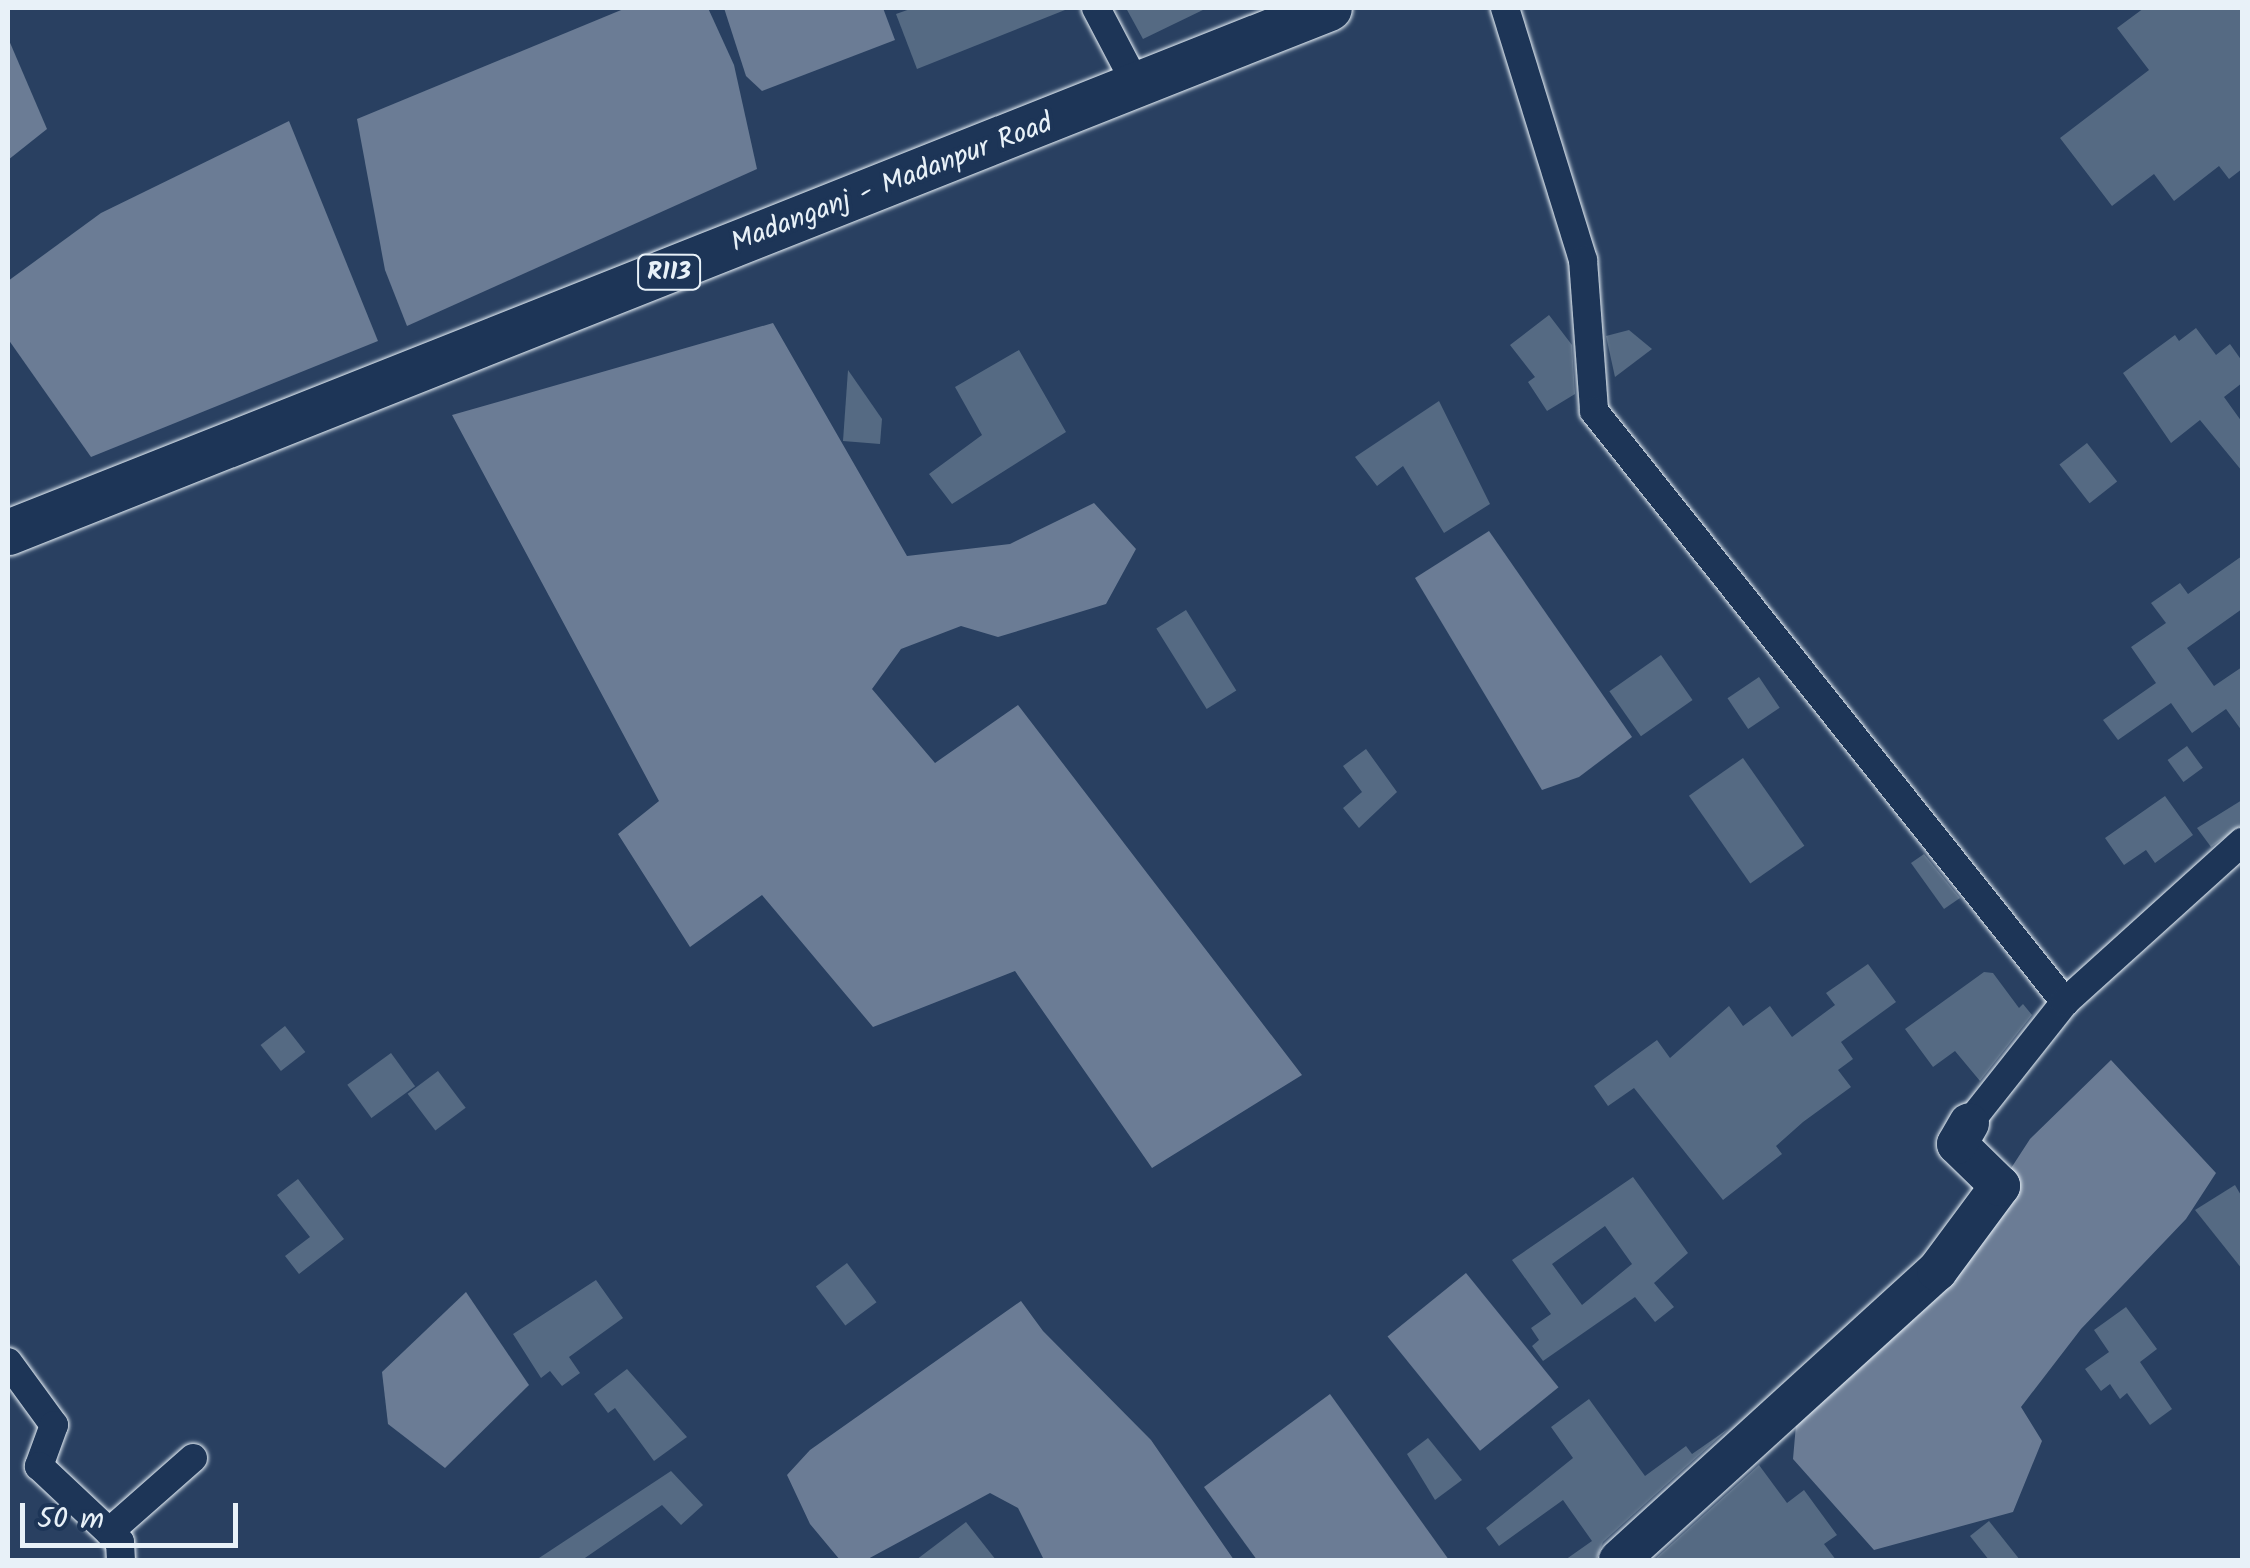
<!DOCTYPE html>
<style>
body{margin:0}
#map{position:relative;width:2250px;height:1568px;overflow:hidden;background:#294061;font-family:Kalam,sans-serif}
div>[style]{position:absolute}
.water>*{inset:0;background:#6b7c95;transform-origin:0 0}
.building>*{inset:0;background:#556a83;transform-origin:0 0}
.roads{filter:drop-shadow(0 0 2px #e8f1f8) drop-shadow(0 0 2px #e8f1f8)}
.street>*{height:28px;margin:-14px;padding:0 14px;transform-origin:14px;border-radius:14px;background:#1d3557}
.secondary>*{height:40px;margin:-20px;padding:0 20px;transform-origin:20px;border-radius:20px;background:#1d3557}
.primary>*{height:45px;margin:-22.5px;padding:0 22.5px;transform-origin:22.5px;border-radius:22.5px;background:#1d3557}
span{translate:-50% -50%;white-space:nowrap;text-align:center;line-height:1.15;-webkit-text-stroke:8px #1d3557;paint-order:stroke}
.shield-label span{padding:2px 8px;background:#1d3557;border:2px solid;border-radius:8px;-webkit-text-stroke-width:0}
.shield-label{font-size:25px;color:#e8f1f8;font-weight:700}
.street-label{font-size:28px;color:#e8f1f8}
.frame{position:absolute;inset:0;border:10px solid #e8f1f8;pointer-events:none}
.scale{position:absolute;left:20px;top:1503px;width:218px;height:45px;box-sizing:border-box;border:5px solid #e8f1f8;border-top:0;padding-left:12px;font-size:30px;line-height:35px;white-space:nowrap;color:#e8f1f8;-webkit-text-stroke:8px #1d3557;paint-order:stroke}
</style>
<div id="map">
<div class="water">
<i style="clip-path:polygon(626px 8px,708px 8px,734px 65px,757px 169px,407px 326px,385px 270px,357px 119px)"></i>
<i style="clip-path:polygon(724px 8px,883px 8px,895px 40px,762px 91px,746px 76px)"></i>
<i style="clip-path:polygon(8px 38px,47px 129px,8px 160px)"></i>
<i style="clip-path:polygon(289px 121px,378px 341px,91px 457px,8px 339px,8px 281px,101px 213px)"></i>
<i style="clip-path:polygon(773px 323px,907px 556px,1010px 544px,1094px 503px,1136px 549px,1106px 604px,998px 637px,961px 626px,901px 649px,872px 689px,935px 763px,1018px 705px,1302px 1075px,1152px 1168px,1015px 971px,873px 1027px,762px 895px,690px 947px,618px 834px,659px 801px,452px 415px)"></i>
<i style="clip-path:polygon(1489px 531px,1632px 737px,1579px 777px,1542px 790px,1415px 578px)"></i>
<i style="clip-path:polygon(2111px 1060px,2216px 1173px,2186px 1219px,2081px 1329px,2021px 1407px,2042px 1441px,2013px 1512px,1874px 1550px,1793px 1459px,1799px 1390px,1954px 1256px,2030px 1139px)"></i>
<i style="left:1466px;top:1273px;width:147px;height:101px;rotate:51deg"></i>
<i style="clip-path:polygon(466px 1292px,529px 1385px,445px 1468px,388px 1424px,382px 1372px)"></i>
<i style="clip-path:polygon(1021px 1301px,1043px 1331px,1151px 1440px,1234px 1560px,1044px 1560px,1018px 1508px,990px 1493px,866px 1560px,840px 1560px,810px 1524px,787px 1475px,810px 1450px)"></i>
<i style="clip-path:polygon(1330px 1394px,1449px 1560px,1257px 1560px,1204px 1487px)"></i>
</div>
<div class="building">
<i style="clip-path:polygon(913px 8px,1070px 8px,917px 69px,896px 14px)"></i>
<i style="clip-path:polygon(1126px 8px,1207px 8px,1143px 39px)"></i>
<i style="clip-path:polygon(2144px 8px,2242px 8px,2242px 169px,2229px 179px,2219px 166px,2174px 201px,2154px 174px,2112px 206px,2060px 138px,2149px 70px,2117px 28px)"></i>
<i style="clip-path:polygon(1549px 315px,1572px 345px,1575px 394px,1547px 411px,1528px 382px,1535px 377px,1510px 345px)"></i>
<i style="clip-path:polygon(2196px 328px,2216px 355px,2230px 344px,2242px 361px,2242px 383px,2224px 397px,2242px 422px,2242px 471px,2200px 420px,2171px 443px,2123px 373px,2175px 335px,2179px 341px)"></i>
<i style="clip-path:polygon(1629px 330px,1652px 349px,1615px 377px,1606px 336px)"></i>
<i style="clip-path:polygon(1019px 350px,1066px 432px,952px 504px,929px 474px,982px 435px,955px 387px)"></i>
<i style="clip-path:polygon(848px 370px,882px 419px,880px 444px,843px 441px)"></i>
<i style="clip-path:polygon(1439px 401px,1490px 504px,1444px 533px,1403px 466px,1377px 486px,1355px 457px)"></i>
<i style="left:2087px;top:443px;width:49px;height:35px;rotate:52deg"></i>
<i style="clip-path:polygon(2242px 556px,2242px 609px,2187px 648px,2214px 686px,2242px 667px,2242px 731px,2226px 709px,2192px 733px,2171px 703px,2118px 740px,2103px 720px,2156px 683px,2131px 647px,2166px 623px,2151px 603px,2180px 583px,2188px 594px)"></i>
<i style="left:1186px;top:610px;width:95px;height:35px;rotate:58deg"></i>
<i style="left:1661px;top:655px;width:55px;height:63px;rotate:55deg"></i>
<i style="left:1759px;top:677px;width:37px;height:38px;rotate:56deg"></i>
<i style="left:2187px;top:746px;width:27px;height:24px;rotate:54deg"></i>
<i style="clip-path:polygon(1366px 749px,1397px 792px,1359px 828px,1343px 808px,1362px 792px,1343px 766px)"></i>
<i style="left:1743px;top:758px;width:107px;height:66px;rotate:55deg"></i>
<i style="clip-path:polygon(2165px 796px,2193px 835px,2155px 863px,2146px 850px,2124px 865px,2105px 838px)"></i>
<i style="clip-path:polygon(2242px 800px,2242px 825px,2211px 847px,2197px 828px)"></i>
<i style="clip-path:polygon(1924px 854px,1960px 898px,1944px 909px,1911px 863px)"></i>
<i style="clip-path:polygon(1868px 964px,1896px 1002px,1841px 1042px,1853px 1059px,1838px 1070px,1851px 1087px,1803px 1122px,1776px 1146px,1782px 1154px,1723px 1200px,1634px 1088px,1608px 1106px,1594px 1086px,1657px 1040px,1670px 1058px,1729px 1006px,1743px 1026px,1770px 1006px,1792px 1037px,1835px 1005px,1826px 993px)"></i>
<i style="clip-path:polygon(1984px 972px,1993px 973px,2019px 1008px,2023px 1004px,2032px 1015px,1980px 1081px,1955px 1051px,1933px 1067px,1905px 1029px)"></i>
<i style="left:285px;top:1026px;width:33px;height:31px;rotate:52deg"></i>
<i style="left:391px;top:1053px;width:41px;height:54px;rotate:54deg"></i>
<i style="left:438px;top:1071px;width:46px;height:38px;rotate:53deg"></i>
<i style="clip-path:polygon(evenodd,1633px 1177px,1688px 1253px,1654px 1283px,1674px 1307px,1655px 1322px,1635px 1297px,1543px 1361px,1532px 1346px,1539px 1340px,1531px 1328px,1551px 1314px,1512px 1260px,1633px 1177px,1605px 1226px,1632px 1264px,1582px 1305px,1552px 1264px,1605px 1226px)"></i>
<i style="clip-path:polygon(298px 1179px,344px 1239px,299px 1274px,285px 1256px,310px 1237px,277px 1195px)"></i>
<i style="clip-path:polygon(2235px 1185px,2242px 1197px,2242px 1269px,2195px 1210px)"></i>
<i style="left:847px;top:1263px;width:49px;height:39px;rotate:53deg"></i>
<i style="clip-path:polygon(596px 1280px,623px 1318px,569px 1357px,580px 1373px,562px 1386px,550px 1371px,541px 1378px,513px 1334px)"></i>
<i style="clip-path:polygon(2126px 1307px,2157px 1349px,2140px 1362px,2172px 1409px,2150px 1425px,2127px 1393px,2120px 1399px,2110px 1384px,2101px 1391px,2085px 1369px,2109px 1352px,2094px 1330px)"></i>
<i style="clip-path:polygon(627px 1369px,687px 1437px,654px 1461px,615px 1408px,608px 1413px,594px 1394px)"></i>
<i style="clip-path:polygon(1589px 1399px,1645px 1476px,1686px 1446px,1692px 1454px,1728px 1429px,1603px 1542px,1596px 1560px,1565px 1560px,1592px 1541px,1563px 1500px,1499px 1546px,1486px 1528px,1573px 1458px,1551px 1427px)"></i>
<i style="clip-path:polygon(1428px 1438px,1462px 1480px,1435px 1500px,1407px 1454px)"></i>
<i style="clip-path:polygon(1759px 1465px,1787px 1503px,1804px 1490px,1837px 1535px,1824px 1544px,1836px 1560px,1654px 1560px)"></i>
<i style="clip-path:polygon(671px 1471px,703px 1505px,681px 1525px,662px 1505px,582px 1560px,536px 1560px)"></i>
<i style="clip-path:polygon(1989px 1521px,2020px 1560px,1989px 1560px,1970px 1536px)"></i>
<i style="clip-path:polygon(966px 1522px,996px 1560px,916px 1560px)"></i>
</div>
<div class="roads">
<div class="street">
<i style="left:1096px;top:8px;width:90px;rotate:62.3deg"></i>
<i style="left:1505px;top:8px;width:264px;rotate:72.8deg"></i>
<i style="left:1583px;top:260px;width:151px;rotate:85.8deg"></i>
<i style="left:1594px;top:411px;width:756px;rotate:51.45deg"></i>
<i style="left:1969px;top:1123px;width:154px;rotate:-51.6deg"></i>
<i style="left:2065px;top:1002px;width:239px;rotate:-42.1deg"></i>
<i style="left:8px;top:1362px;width:78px;rotate:53.9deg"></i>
<i style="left:54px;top:1425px;width:44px;rotate:110.1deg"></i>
<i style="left:39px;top:1466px;width:111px;rotate:43.2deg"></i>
<i style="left:120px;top:1542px;width:18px;rotate:87deg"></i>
<i style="left:109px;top:1532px;width:112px;rotate:-41.4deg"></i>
</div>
<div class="secondary">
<i style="left:1619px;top:1560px;width:430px;rotate:-42.3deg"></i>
<i style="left:1937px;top:1271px;width:106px;rotate:-53.5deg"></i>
<i style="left:2000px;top:1186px;width:60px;rotate:-135.7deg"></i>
<i style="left:1957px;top:1144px;width:24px;rotate:-60deg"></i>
</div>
<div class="primary">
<i style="left:8px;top:532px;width:1421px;rotate:-21.64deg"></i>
</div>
</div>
<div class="shield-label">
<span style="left:669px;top:272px">R113</span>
</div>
<div class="street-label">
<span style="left:892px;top:184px;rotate:-21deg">Madanganj - Madanpur Road</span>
</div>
<div class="frame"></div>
<div class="scale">50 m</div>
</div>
